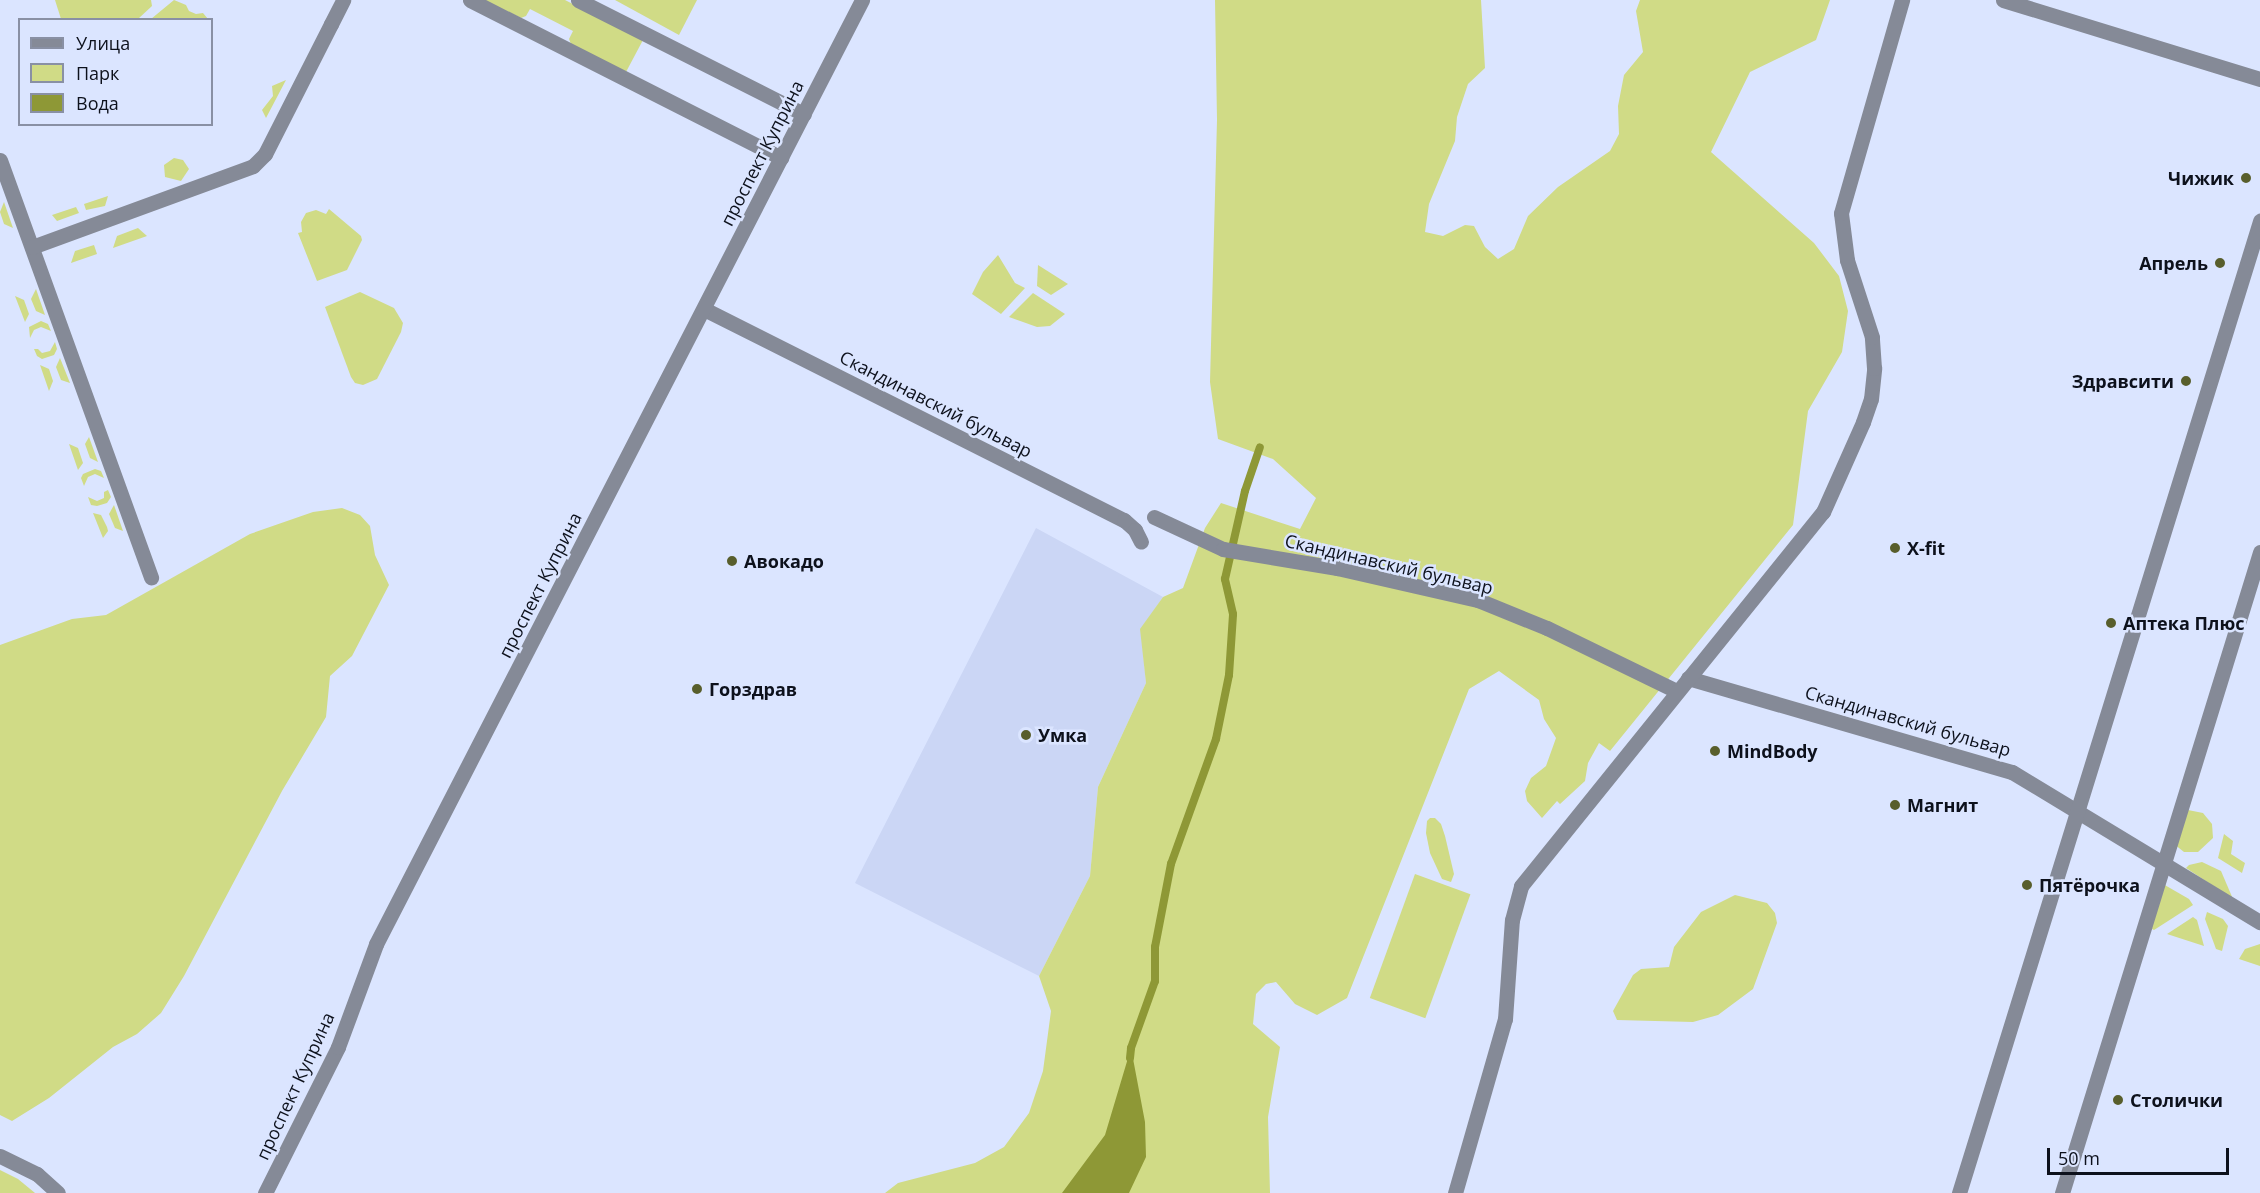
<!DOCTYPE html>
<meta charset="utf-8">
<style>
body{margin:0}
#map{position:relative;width:2260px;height:1193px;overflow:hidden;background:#dbe5ff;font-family:"Open Sans",sans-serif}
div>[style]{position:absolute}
.built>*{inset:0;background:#cbd6f5}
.green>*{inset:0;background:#d0db86;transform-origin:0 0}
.water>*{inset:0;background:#8e9836}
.stream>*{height:8px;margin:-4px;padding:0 4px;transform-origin:4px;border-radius:4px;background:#8e9836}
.pedestrian>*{height:15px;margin:-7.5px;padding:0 7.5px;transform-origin:7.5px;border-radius:7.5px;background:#858a97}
.minor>*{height:15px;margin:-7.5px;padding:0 7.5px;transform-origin:7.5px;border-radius:7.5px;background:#858a97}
.tertiary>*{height:15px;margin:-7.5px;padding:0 7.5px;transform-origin:7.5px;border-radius:7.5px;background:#858a97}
.dots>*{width:16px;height:16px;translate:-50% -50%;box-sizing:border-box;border:3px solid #dbe5ff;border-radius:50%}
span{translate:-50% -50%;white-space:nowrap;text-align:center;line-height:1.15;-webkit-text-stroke:5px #dbe5ff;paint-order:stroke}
.street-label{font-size:18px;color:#0d111c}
.poi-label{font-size:18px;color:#0d111c;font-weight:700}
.right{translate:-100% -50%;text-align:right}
.left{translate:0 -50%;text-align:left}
.legend{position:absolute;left:18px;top:18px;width:195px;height:108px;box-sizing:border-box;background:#dbe5ff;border:2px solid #8990a4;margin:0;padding:8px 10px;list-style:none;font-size:18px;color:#0d111c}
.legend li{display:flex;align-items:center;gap:12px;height:30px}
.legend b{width:30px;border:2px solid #8990a4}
.scale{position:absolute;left:2047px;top:1148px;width:182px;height:27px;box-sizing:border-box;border:3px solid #0d111c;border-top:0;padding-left:8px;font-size:18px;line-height:21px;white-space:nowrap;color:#0d111c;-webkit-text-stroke:4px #dbe5ff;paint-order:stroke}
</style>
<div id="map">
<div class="built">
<i style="clip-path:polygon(1036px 528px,1163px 597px,1141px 629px,1146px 683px,1098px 787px,1090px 876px,1039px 976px,855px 883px)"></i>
</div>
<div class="green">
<i style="clip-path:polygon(55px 0,151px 0,152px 6px,138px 19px,61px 19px)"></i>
<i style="clip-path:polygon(174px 0,186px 5px,189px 11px,196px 14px,203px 13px,208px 19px,151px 19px)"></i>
<i style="clip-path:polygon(484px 0,565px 0,643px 40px,626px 72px,571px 44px,569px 39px,573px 31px,530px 9px,526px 16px,521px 18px)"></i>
<i style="clip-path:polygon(615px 0,697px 0,679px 35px)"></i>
<i style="clip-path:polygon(1215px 0,1481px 0,1485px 68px,1468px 84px,1457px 117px,1455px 141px,1429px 204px,1425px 232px,1443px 236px,1465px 225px,1474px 226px,1485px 247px,1498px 259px,1514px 249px,1528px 216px,1558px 187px,1610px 151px,1619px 134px,1618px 106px,1624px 75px,1643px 52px,1636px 11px,1640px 0,1830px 0,1816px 40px,1750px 72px,1711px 152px,1814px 243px,1839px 276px,1848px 311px,1842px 352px,1808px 411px,1793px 525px,1610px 751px,1599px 743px,1588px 763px,1585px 781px,1560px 804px,1557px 801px,1542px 818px,1527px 801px,1525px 791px,1531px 778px,1546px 766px,1556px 738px,1544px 719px,1539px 700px,1499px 671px,1469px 689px,1347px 998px,1317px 1015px,1295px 1004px,1276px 982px,1266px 984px,1256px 994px,1253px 1024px,1280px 1047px,1268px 1117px,1270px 1193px,885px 1193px,898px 1183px,975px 1163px,1004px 1147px,1029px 1113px,1043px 1071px,1051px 1011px,1039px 976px,1090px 876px,1098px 787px,1146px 683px,1140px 629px,1163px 597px,1183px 588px,1205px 528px,1221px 503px,1300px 529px,1316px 498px,1273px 459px,1218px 439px,1210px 382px,1217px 120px)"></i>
<i style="clip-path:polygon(286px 80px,266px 118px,262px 110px,273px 96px,272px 86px)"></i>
<i style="clip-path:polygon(174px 158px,183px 160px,189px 169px,181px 181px,165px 177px,164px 165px)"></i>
<i style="clip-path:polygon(108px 196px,105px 206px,86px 210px,84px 204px)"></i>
<i style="clip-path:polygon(4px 202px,13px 228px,4px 224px,0 212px)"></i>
<i style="clip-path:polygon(76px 207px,79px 213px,57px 221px,52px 215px)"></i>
<i style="clip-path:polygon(329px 209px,361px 236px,362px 240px,347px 270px,317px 281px,298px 233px,302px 232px,301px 222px,306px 213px,316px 210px,326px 214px)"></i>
<i style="clip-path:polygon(138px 228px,147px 236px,113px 248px,117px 236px)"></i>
<i style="clip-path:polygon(94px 245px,97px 254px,71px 263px,75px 251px)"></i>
<i style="clip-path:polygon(998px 255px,1015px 283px,1025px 288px,1001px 314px,972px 294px,983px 272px)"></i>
<i style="clip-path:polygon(1038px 265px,1068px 284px,1051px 295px,1037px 286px)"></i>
<i style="clip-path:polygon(36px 289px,45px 315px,36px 311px,31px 299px)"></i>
<i style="clip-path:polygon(360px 292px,394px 308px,403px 323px,401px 332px,377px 379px,363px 385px,355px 383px,351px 377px,325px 307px)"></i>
<i style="clip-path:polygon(1033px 293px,1065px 314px,1050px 326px,1037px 327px,1009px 317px)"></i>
<i style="clip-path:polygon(15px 296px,24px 300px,29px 314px,25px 322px)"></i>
<i style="clip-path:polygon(41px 321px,48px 324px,51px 331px,41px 327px,34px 330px,30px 338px,29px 327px)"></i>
<i style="clip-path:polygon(55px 342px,57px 349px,54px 355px,42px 359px,37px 356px,34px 349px,38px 349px,42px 353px,50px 351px)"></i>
<i style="clip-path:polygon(60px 358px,70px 383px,61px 380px,56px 367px)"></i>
<i style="clip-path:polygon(40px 365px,49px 369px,53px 381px,49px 391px)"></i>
<i style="clip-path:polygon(89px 437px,98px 462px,90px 458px,85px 444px)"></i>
<i style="clip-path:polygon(69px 444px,78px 448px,83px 463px,78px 470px)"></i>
<i style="clip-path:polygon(95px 469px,101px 471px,104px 478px,95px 474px,88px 477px,84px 486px,81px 478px,83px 474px)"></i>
<i style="clip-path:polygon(108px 490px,111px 497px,107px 503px,97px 506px,91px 505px,88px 497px,97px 501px,104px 498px,104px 492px)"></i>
<i style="clip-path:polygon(114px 505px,123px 531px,115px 528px,109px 514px)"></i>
<i style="clip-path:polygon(342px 508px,360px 515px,370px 526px,375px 555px,389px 585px,352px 656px,330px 676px,326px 717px,282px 791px,184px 976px,161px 1013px,137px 1034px,113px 1047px,49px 1098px,12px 1121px,0 1115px,0 645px,72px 619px,106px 615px,250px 534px,313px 512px)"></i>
<i style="clip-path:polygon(93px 513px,101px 515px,107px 527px,108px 531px,103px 538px)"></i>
<i style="clip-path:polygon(2188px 810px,2203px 813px,2212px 824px,2213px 838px,2198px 852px,2184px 852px,2174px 844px,2181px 813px)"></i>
<i style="clip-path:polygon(1430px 818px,1435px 818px,1441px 824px,1445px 836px,1454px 874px,1451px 882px,1442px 879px,1430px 853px,1426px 833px,1427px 821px)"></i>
<i style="clip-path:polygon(2224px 834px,2233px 841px,2231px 854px,2245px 863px,2242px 873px,2218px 858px)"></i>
<i style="clip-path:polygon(2202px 862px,2221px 871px,2233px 899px,2186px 868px,2189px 865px)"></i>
<i style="left:1415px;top:874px;width:59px;height:132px;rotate:20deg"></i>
<i style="clip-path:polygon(2163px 884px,2189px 899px,2193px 905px,2154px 930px,2150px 928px)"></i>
<i style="clip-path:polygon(1735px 895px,1767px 903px,1775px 913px,1777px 923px,1753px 989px,1718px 1015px,1693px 1022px,1617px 1020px,1613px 1011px,1633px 975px,1641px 969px,1669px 967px,1674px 947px,1701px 912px)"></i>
<i style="clip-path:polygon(2207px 912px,2223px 919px,2228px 926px,2222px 951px,2216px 949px,2205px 919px)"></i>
<i style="clip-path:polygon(2193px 917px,2197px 920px,2204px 946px,2167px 934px)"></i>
<i style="clip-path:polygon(2260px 944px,2260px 966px,2239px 959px,2245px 949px)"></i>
<i style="clip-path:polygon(0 1170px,18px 1179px,35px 1193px,0 1193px)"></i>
</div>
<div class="water">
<i style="clip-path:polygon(1131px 1048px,1145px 1122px,1146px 1157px,1129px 1193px,1062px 1193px,1105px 1135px)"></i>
</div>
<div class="stream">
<i style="left:1130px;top:1058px;width:10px;rotate:-84deg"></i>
<i style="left:1131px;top:1048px;width:71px;rotate:-70.3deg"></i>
<i style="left:1155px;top:981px;width:34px;rotate:-90deg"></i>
<i style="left:1155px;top:947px;width:85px;rotate:-79.1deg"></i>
<i style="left:1171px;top:864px;width:133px;rotate:-70.2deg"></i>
<i style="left:1216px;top:739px;width:65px;rotate:-78.5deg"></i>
<i style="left:1229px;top:675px;width:61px;rotate:-86.2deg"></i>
<i style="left:1233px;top:614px;width:36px;rotate:-103deg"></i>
<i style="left:1225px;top:579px;width:90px;rotate:-77.2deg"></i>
<i style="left:1245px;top:491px;width:46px;rotate:-71.2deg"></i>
</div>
<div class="pedestrian">
<i style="left:0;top:160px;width:444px;rotate:70.1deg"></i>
<i style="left:32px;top:247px;width:235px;rotate:-20.1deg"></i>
<i style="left:253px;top:166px;width:17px;rotate:-45deg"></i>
<i style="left:265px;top:154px;width:146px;rotate:-63.1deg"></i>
<i style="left:1154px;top:517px;width:76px;rotate:24.9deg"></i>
<i style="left:1223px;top:549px;width:116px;rotate:9.5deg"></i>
<i style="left:1337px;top:568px;width:145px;rotate:12.8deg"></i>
<i style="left:1478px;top:600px;width:74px;rotate:22.1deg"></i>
<i style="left:1547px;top:628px;width:144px;rotate:25.9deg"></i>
<i style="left:1688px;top:678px;width:337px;rotate:16.2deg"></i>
<i style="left:2012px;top:772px;width:290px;rotate:31.2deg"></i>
<i style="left:1959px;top:1193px;width:1018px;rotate:-72.79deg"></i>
<i style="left:2062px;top:1193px;width:671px;rotate:-72.83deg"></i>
</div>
<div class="minor">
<i style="left:470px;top:0;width:349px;rotate:26.9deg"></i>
<i style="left:578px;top:0;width:253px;rotate:26.8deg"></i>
<i style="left:2003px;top:0;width:269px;rotate:17.1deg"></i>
<i style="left:331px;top:24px;width:27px;rotate:-63deg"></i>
<i style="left:704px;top:309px;width:470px;rotate:26.7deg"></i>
<i style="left:1124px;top:520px;width:15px;rotate:42deg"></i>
<i style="left:1135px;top:530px;width:13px;rotate:63deg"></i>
<i style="left:265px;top:1193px;width:163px;rotate:-63.4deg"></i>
<i style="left:338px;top:1047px;width:110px;rotate:-69.7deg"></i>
<i style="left:376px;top:944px;width:1062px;rotate:-62.76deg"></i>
<i style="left:1455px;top:1193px;width:181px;rotate:-74deg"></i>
<i style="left:1505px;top:1019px;width:99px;rotate:-86deg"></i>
<i style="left:1512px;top:920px;width:35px;rotate:-75deg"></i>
<i style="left:1521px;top:886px;width:481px;rotate:-51.1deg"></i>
<i style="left:1823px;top:512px;width:98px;rotate:-66deg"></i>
<i style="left:1863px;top:422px;width:24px;rotate:-71deg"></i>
<i style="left:1871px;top:399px;width:31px;rotate:-84deg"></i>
<i style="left:1874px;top:368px;width:31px;rotate:-94deg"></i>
<i style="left:1872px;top:337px;width:81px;rotate:-108deg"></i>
<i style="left:1847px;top:260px;width:47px;rotate:-97.3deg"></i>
<i style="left:1841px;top:213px;width:222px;rotate:-74deg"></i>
</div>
<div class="tertiary">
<i style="left:0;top:1156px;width:41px;rotate:25.9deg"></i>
<i style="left:37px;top:1174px;width:28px;rotate:42deg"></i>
</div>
<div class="dots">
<i style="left:2246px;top:178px;background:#585e2c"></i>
<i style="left:2220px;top:263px;background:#585e2c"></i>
<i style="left:2186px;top:381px;background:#585e2c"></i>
<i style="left:1895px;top:548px;background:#585e2c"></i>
<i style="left:732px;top:561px;background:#585e2c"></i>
<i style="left:2111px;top:623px;background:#585e2c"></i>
<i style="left:697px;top:689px;background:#585e2c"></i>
<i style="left:1026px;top:735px;background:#585e2c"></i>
<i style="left:1715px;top:751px;background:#585e2c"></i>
<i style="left:1895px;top:805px;background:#585e2c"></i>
<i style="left:2027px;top:885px;background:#585e2c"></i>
<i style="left:2118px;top:1100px;background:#585e2c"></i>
</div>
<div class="street-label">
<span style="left:762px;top:153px;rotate:-63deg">проспект Куприна</span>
<span style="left:936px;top:404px;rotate:27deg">Скандинавский бульвар</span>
<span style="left:1389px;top:564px;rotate:13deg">Скандинавский бульвар</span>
<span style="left:540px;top:585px;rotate:-63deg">проспект Куприна</span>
<span style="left:1908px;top:721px;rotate:16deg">Скандинавский бульвар</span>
<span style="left:295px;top:1086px;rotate:-65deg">проспект Куприна</span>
</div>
<div class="poi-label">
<span class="right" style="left:2234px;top:178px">Чижик</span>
<span class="right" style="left:2208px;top:263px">Апрель</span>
<span class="right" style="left:2174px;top:381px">Здравсити</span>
<span class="left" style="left:1907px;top:548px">X-fit</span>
<span class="left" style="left:744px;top:561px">Авокадо</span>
<span class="left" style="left:2123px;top:623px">Аптека Плюс</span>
<span class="left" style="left:709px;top:689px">Горздрав</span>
<span class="left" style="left:1038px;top:735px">Умка</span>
<span class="left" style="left:1727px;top:751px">MindBody</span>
<span class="left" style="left:1907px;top:805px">Магнит</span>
<span class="left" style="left:2039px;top:885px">Пятёрочка</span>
<span class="left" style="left:2130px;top:1100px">Столички</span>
</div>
<ul class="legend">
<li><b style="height:8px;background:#858a97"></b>Улица</li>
<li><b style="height:16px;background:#d0db86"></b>Парк</li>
<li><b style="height:16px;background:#8e9836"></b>Вода</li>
</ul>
<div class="scale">50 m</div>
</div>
